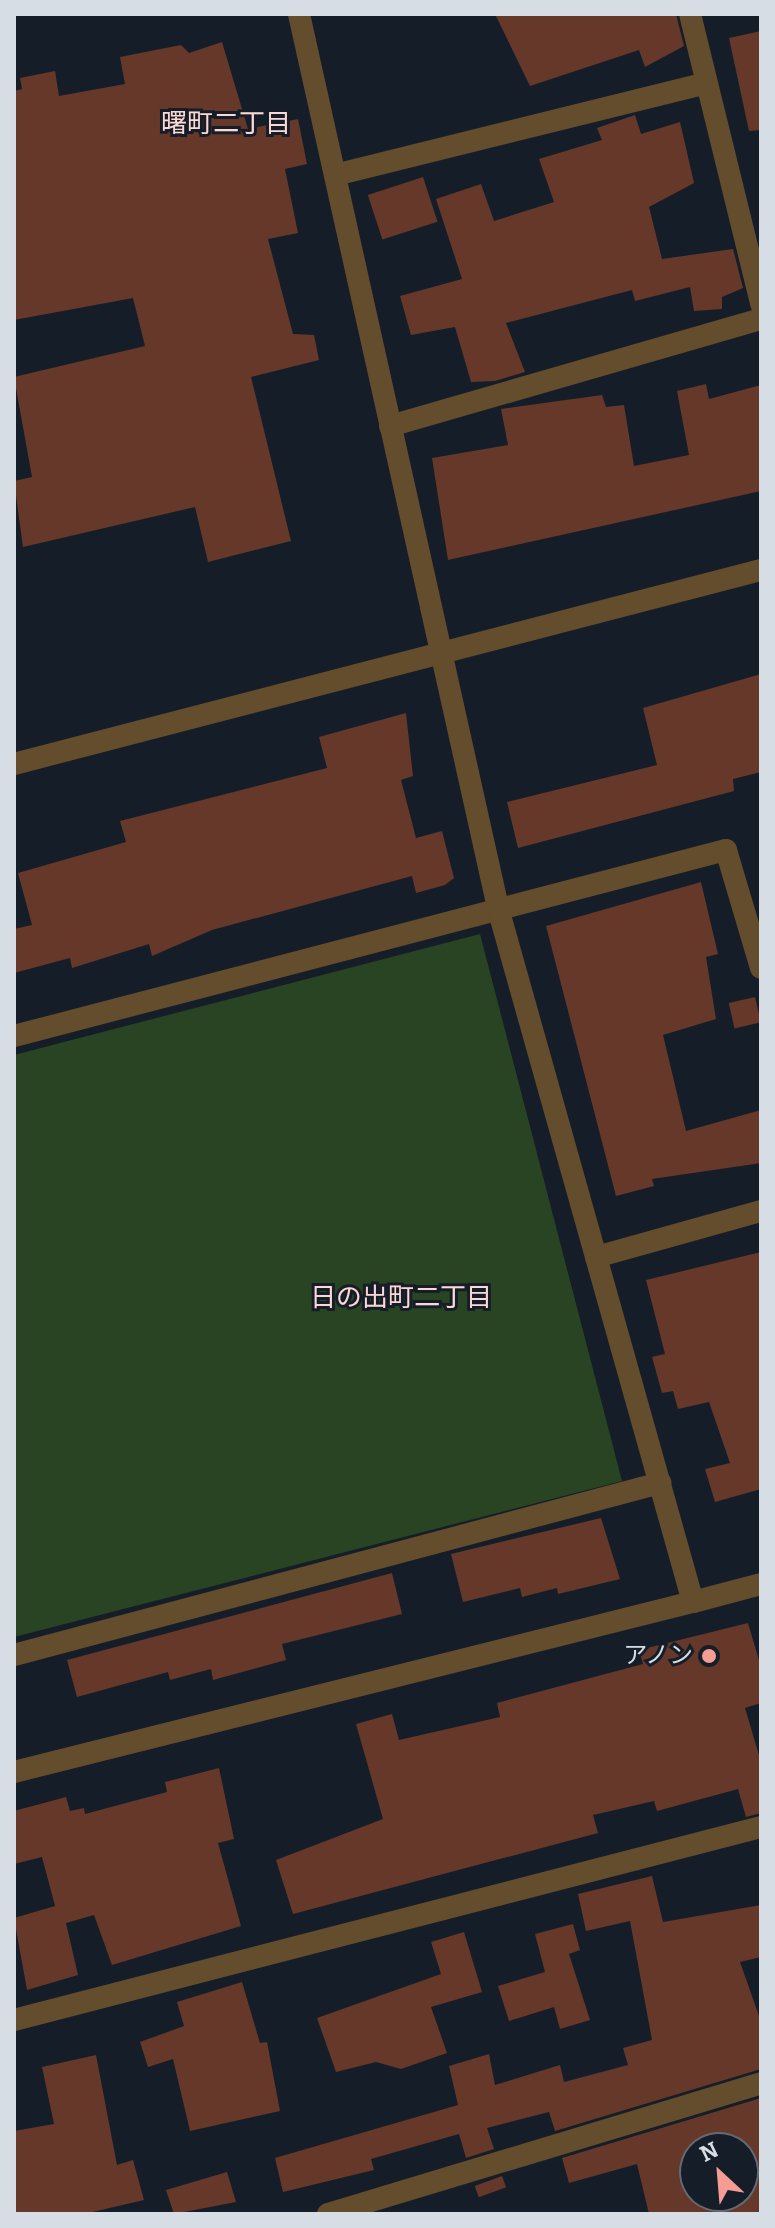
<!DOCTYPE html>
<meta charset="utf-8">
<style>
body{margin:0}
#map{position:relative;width:775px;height:2228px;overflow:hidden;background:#151e28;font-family:Bitter,"Noto Sans JP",serif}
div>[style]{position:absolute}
.green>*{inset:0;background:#294423}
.building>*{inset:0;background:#653829;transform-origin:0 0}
.minor>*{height:22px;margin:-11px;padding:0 11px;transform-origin:11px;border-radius:11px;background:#644d2c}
.tertiary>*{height:22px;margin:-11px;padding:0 11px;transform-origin:11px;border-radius:11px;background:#644d2c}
.dots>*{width:22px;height:22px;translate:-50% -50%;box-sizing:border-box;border:4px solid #151e28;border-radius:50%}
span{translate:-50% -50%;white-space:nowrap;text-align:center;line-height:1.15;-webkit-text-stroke:6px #151e28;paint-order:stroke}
.poi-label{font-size:24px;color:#d7dde4}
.right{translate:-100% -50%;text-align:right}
.neighbourhood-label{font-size:26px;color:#fcd8d4}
.frame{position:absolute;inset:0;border:16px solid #d7dde4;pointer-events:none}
.north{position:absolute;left:679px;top:2132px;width:80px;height:80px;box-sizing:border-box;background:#151e28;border:2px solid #636a73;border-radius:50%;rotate:334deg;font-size:22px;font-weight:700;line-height:32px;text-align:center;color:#d7dde4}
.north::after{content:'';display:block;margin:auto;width:28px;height:36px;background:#f59c94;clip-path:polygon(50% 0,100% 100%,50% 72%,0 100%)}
</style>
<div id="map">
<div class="green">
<i style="clip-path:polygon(480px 934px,622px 1481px,14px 1637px,14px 1055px)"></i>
</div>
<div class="building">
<i style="clip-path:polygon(495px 14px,676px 14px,684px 46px,645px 67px,639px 50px,530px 86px)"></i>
<i style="clip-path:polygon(761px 31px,761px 130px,749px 131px,729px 38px)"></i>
<i style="clip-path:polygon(222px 42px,248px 129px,298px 119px,307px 164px,285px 169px,298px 233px,268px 239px,293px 334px,314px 335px,319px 360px,251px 377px,291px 541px,208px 562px,195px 507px,23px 547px,14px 481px,32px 477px,14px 377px,145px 346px,133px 298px,14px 320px,14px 91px,22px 89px,20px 78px,55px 71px,59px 96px,125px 84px,120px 57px,181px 45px,189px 53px)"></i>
<i style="clip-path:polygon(635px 115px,641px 134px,680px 122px,694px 183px,649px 207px,662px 259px,733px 249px,743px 288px,722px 297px,722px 309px,694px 311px,690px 287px,635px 301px,632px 290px,506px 323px,525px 372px,495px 381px,471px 382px,455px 327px,411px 335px,400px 296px,462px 279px,436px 199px,481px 184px,494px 221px,554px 202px,539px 159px,602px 140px,597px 128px)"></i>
<i style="left:423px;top:177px;width:47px;height:58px;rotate:72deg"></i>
<i style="clip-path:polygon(706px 384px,709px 399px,761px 385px,761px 491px,448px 560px,432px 458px,508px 445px,501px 409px,602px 395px,606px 407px,624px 405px,634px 466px,689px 455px,677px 391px)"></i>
<i style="clip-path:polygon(761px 674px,761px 772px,733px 779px,734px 791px,518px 848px,507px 802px,657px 765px,643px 708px)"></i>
<i style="clip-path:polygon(406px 713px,413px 776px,401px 780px,416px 838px,442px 831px,454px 878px,445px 885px,416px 893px,412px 876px,212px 930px,152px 956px,149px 944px,72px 968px,70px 958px,14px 973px,14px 929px,32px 925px,18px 873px,126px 842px,120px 821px,327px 768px,319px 737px)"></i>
<i style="clip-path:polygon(701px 882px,718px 954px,706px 957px,716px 1019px,663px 1035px,686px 1131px,761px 1110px,761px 1163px,652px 1179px,654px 1186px,616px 1196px,546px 926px)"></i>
<i style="left:755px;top:997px;width:26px;height:27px;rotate:77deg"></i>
<i style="clip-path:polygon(761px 1252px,761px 1489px,715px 1502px,705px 1469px,730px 1463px,709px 1402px,678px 1409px,673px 1391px,662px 1393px,652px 1357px,665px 1354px,646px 1280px)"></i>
<i style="clip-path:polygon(601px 1518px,620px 1579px,558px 1594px,557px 1588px,522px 1597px,520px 1588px,463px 1602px,451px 1554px)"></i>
<i style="clip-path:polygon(392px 1573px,402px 1614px,282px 1644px,286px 1660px,213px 1680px,211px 1669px,170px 1680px,168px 1672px,77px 1697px,67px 1660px)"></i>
<i style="clip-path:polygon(748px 1623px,761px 1667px,761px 1703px,745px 1708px,761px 1762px,761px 1813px,746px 1817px,738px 1789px,657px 1811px,654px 1801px,593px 1815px,598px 1833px,293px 1914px,276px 1860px,383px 1819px,356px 1724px,392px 1714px,399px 1740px,500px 1717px,497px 1703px,643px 1664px,639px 1650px)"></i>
<i style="clip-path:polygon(219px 1768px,234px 1839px,218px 1843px,241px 1926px,112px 1965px,94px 1915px,66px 1923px,78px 1975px,27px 1990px,14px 1918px,55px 1906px,42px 1857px,14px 1864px,14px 1811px,66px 1797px,70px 1811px,84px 1808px,85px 1814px,167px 1792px,165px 1782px)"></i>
<i style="clip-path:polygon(652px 1876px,663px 1922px,761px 1905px,761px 1957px,740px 1962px,759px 2016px,761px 2069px,555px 2131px,549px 2112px,487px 2128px,494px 2149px,466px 2158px,459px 2134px,371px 2159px,374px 2170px,283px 2192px,275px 2158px,458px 2105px,449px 2066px,489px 2054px,495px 2085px,560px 2065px,564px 2082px,628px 2065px,623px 2048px,652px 2040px,630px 1921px,586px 1931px,578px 1894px)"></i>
<i style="clip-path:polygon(573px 1924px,580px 1950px,569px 1954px,590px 2020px,560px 2029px,554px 2007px,509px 2021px,498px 1986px,545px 1972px,535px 1934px)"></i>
<i style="clip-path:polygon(464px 1932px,482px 1992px,431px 2007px,447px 2053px,401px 2069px,376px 2062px,336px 2072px,317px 2018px,441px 1974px,431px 1942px)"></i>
<i style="clip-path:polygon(242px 1982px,260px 2043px,267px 2042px,280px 2111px,190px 2131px,173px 2059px,148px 2067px,140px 2042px,184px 2026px,177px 2002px)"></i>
<i style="clip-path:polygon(96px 2055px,117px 2165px,133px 2160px,144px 2200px,84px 2214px,14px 2214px,14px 2131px,54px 2124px,42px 2067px)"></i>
<i style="clip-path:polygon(evenodd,761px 2098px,761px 2214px,649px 2214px,637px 2164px,569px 2183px,562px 2158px,761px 2098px,695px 2148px,743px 2148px,743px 2196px,695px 2196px,695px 2148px)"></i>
<i style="clip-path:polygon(227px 2172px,236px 2202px,174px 2214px,166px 2190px)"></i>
<i style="left:502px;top:2176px;width:12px;height:29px;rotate:70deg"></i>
</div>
<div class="minor">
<i style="left:690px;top:14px;width:299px;rotate:76.2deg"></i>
<i style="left:335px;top:175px;width:380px;rotate:-13.9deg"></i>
<i style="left:390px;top:426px;width:386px;rotate:-16.1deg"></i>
<i style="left:14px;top:1036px;width:736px;rotate:-14.64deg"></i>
<i style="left:726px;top:850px;width:123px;rotate:73.5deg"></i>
<i style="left:596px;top:1257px;width:171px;rotate:-15.6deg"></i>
<i style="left:693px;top:1602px;width:70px;rotate:-14.8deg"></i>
<i style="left:14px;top:1655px;width:669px;rotate:-14.91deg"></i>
<i style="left:14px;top:1772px;width:700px;rotate:-14.06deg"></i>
<i style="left:693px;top:1602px;width:717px;rotate:-105.7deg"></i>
<i style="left:499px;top:912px;width:920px;rotate:-102.56deg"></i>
<i style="left:14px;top:2020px;width:772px;rotate:-14.49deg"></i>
<i style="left:328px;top:2214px;width:452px;rotate:-16.8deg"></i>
</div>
<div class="tertiary">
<i style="left:14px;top:764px;width:772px;rotate:-14.56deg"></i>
</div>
<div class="dots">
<i style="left:709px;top:1656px;background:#f59c94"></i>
</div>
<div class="poi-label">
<span class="right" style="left:693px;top:1656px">アノン</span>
</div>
<div class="neighbourhood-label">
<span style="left:226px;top:124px">曙町二丁目</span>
<span style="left:401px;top:1298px">日の出町二丁目</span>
</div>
<div class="frame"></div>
<div class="north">N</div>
</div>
